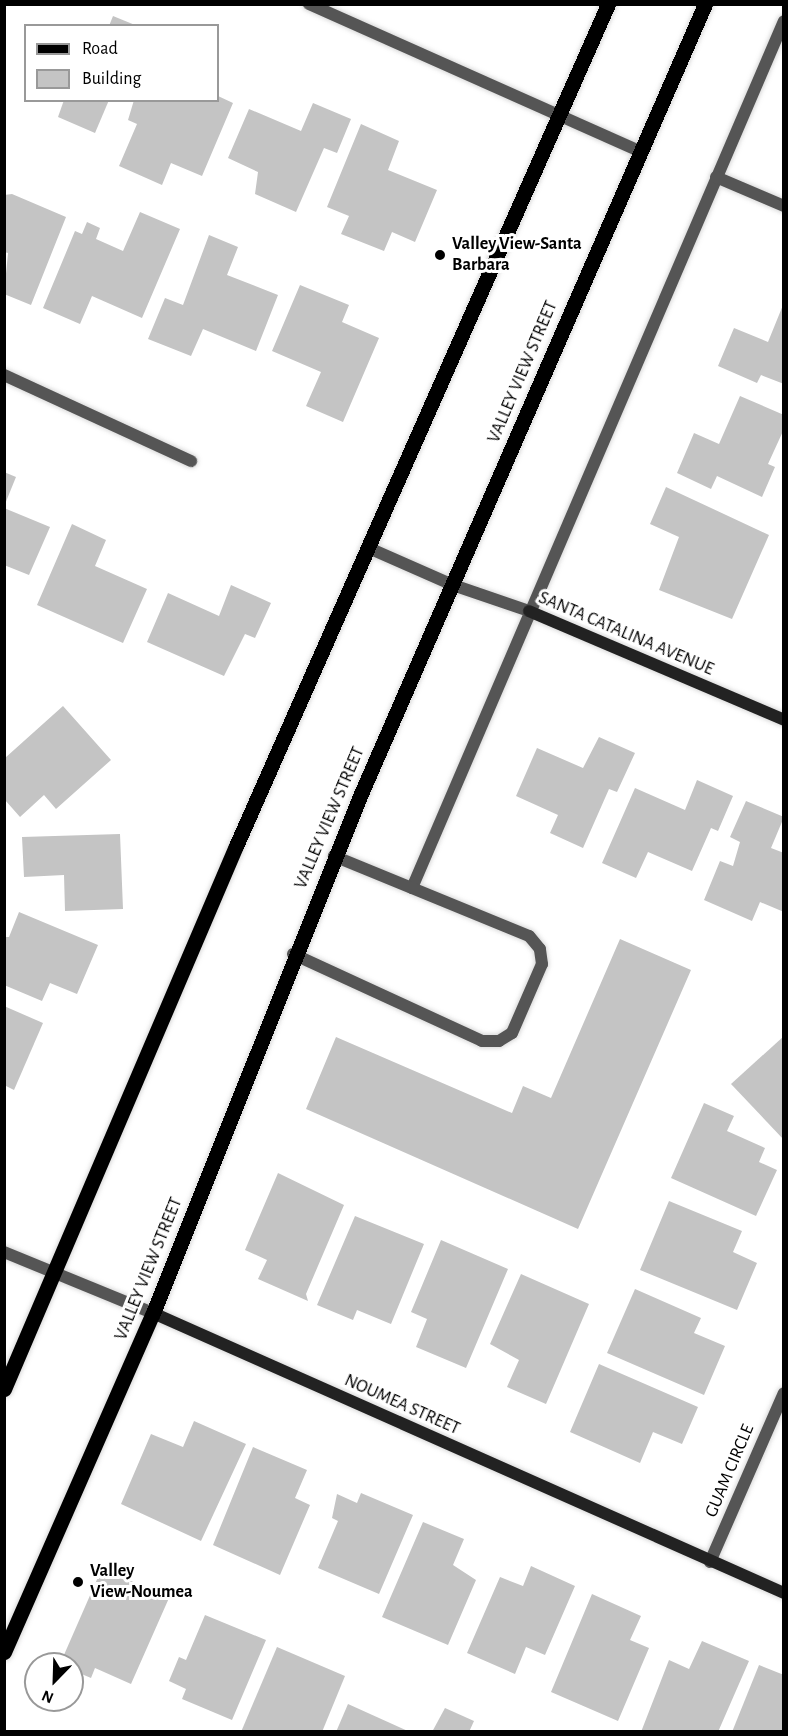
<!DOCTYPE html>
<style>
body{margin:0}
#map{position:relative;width:788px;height:1736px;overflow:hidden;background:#fff;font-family:"Alegreya Sans",sans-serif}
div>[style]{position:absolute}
.building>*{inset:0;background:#c4c4c4}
.roads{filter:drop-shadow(0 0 2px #dbdbdb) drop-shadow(0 0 2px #dbdbdb)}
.lane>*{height:12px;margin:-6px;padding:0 6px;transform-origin:6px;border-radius:6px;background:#555}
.street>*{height:12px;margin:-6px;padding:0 6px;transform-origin:6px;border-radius:6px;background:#555}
.secondary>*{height:12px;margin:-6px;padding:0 6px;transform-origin:6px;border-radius:6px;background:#222}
.primary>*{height:15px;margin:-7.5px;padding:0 7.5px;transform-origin:7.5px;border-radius:7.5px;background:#000}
.dots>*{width:16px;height:16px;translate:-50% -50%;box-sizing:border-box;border:3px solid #fff;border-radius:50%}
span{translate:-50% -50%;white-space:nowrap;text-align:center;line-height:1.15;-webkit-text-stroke:6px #fff;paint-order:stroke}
.poi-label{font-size:18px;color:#000;font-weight:700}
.left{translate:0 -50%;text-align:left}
.street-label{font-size:18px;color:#000}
.frame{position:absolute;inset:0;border:6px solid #000;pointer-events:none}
.legend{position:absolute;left:24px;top:24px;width:195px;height:78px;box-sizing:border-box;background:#fff;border:2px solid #999;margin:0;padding:8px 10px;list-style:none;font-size:18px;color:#000}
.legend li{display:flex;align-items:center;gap:12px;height:30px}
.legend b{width:30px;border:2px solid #999}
.north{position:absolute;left:24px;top:1652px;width:60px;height:60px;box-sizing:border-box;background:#fff;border:2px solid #999;border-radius:50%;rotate:203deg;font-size:16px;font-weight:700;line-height:24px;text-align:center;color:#000}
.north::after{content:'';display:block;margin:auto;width:21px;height:27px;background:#000;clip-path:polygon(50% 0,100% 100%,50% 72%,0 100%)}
</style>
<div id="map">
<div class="building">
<i style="clip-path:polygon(113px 16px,135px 25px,135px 26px,109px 26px)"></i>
<i style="clip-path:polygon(218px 96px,233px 103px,202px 176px,171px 163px,162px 185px,119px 166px,137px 124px,128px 120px,134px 100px,218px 100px)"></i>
<i style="clip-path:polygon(64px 100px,109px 100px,95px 133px,58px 117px)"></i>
<i style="clip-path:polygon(313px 103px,351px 119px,337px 153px,324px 148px,296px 212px,255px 194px,258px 172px,228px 158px,249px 109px,301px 131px)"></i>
<i style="clip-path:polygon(361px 124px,399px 141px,388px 170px,437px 190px,415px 242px,392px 232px,384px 251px,341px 234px,349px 216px,327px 207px)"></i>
<i style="clip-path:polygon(12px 194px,66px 217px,31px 305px,4px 294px,8px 253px,4px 252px,4px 195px)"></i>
<i style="clip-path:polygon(140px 212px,180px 229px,142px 318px,92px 296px,80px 324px,43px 308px,75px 231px,82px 234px,87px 222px,100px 228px,96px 239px,123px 251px)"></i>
<i style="clip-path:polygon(209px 235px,238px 247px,227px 275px,278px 295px,256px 351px,203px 329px,191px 356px,148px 339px,165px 298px,183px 305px)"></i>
<i style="clip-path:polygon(300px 285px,349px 305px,342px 322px,379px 338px,343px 422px,306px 406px,321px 372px,272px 351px)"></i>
<i style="clip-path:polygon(783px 305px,784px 384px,761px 375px,757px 383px,718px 366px,734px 328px,768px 342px)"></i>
<i style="clip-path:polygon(740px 396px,784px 415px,784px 429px,768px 464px,775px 467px,762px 497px,717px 476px,711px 489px,677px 473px,694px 433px,719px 444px)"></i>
<i style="clip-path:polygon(4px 472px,16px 477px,5px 504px,4px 504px)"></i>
<i style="clip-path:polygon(666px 487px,769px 535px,732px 619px,659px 590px,679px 537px,650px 524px)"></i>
<i style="clip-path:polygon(4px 508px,50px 527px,29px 575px,4px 565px)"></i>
<i style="clip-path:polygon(72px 524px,106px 540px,95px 566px,147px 589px,123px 643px,37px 605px)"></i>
<i style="clip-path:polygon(231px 585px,271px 603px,255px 638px,245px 634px,224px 676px,147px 642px,168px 593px,219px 616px)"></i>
<i style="clip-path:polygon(63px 706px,111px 760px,56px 809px,44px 795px,20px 817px,5px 800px,5px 758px)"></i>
<i style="clip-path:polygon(599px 737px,635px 753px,617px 792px,609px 789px,583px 848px,550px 833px,558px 815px,516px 796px,537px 748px,583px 768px)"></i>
<i style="clip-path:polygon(697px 780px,733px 796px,718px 831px,711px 828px,692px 871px,648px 852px,636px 878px,602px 863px,635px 788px,685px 810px)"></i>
<i style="clip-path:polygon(746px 801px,784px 817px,771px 848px,784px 853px,784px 912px,760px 902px,752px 921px,704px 900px,720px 861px,733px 866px,740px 842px,730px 837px)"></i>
<i style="clip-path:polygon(120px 834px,123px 909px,65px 911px,64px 875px,24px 877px,22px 837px)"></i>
<i style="clip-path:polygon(19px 912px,98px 945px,77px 994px,50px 983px,42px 1001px,4px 985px,4px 937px,9px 937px)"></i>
<i style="clip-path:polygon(620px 939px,691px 970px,578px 1229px,306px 1109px,336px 1037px,512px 1113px,523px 1086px,551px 1098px)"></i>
<i style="clip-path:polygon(4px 1006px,43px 1023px,14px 1090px,4px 1085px)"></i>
<i style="clip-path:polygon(784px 1036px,784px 1140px,731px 1084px)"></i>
<i style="clip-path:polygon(704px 1103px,734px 1116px,727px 1131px,765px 1148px,759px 1162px,777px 1170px,756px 1216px,671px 1178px)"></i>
<i style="clip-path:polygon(278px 1173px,344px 1205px,306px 1294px,308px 1301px,258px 1279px,267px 1260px,245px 1250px)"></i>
<i style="clip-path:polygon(669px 1201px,742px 1231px,733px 1252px,757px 1263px,737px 1310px,640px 1270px)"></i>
<i style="clip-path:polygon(355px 1216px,424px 1244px,391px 1324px,357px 1310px,353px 1320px,317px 1305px)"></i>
<i style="clip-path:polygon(441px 1240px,508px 1269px,466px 1368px,416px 1347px,427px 1319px,411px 1312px)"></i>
<i style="clip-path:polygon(521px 1274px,589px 1304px,546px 1404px,507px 1387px,519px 1360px,490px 1344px)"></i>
<i style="clip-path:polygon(635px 1289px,701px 1318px,694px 1333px,725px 1346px,704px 1395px,607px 1353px)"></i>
<i style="clip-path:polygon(599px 1364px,698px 1407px,682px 1444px,653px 1432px,640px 1463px,570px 1432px)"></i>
<i style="clip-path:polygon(194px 1421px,246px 1444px,201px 1541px,121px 1504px,151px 1434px,183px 1447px)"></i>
<i style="clip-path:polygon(253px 1447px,307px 1470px,295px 1498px,310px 1505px,280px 1575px,213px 1545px)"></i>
<i style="clip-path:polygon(361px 1493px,413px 1515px,379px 1594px,318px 1568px,338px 1521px,332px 1518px,337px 1494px,357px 1503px)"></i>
<i style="clip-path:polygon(423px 1522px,464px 1539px,453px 1565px,476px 1580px,448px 1645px,382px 1617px)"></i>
<i style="clip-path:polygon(531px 1566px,575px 1586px,545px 1655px,526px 1647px,515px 1674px,467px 1653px,500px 1577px,523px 1586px)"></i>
<i style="clip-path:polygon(102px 1568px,169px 1598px,131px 1684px,95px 1668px,91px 1678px,72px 1670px,72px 1664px,60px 1664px)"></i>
<i style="clip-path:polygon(592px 1594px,641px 1616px,630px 1640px,649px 1648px,618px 1721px,551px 1692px)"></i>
<i style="clip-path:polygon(205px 1615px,266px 1640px,232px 1720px,182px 1699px,186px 1689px,169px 1681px,179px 1657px,186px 1660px)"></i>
<i style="clip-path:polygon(702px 1641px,749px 1661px,718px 1732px,641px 1732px,669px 1660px,689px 1669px)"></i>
<i style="clip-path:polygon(277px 1647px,345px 1676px,322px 1732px,241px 1732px)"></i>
<i style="clip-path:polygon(759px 1665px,784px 1675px,784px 1732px,732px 1732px)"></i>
<i style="clip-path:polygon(348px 1704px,410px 1732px,336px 1732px)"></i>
<i style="clip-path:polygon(445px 1708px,474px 1721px,469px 1732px,432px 1732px)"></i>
</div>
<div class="roads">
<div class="lane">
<i style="left:412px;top:888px;width:943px;rotate:-66.78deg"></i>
<i style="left:293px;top:954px;width:208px;rotate:24.7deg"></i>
<i style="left:482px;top:1041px;width:17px"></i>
<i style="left:499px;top:1041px;width:15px;rotate:-32deg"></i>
<i style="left:512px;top:1033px;width:75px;rotate:-66.5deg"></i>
<i style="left:542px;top:964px;width:15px;rotate:-98deg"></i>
<i style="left:540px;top:949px;width:17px;rotate:-130deg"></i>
<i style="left:529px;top:936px;width:211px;rotate:-157.7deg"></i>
</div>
<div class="street">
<i style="left:309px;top:4px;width:361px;rotate:24deg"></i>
<i style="left:716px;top:177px;width:74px;rotate:23.1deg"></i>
<i style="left:4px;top:375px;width:206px;rotate:24.7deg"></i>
<i style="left:371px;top:549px;width:90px;rotate:23.7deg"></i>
<i style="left:453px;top:585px;width:80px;rotate:18.9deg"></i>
<i style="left:4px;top:1252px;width:161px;rotate:22.3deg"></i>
<i style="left:710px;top:1562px;width:184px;rotate:-66.4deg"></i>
</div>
<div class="secondary">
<i style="left:529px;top:611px;width:277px;rotate:23.1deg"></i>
<i style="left:153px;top:1313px;width:690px;rotate:23.93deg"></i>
</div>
<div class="primary">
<i style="left:4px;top:1389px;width:590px;rotate:-66.87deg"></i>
<i style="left:236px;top:846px;width:921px;rotate:-66.16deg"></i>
<i style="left:4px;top:1652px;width:370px;rotate:-66.3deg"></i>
<i style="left:153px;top:1313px;width:557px;rotate:-68.18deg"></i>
<i style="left:360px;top:796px;width:864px;rotate:-66.46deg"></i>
</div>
</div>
<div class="dots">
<i style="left:440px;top:255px;background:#000"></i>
<i style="left:78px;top:1582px;background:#000"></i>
</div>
<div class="poi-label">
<span class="left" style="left:452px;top:255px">Valley View-Santa<br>Barbara</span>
<span class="left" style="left:90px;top:1582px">Valley<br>View-Noumea</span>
</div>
<div class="street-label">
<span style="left:523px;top:372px;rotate:-67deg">VALLEY VIEW STREET</span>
<span style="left:626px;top:634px;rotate:23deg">SANTA CATALINA AVENUE</span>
<span style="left:330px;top:818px;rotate:-67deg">VALLEY VIEW STREET</span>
<span style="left:149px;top:1269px;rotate:-68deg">VALLEY VIEW STREET</span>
<span style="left:402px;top:1405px;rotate:24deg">NOUMEA STREET</span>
<span style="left:730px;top:1471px;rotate:-67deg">GUAM CIRCLE</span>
</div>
<div class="frame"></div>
<ul class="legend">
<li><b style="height:8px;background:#000"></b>Road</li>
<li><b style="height:16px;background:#c4c4c4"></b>Building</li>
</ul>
<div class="north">N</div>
</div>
